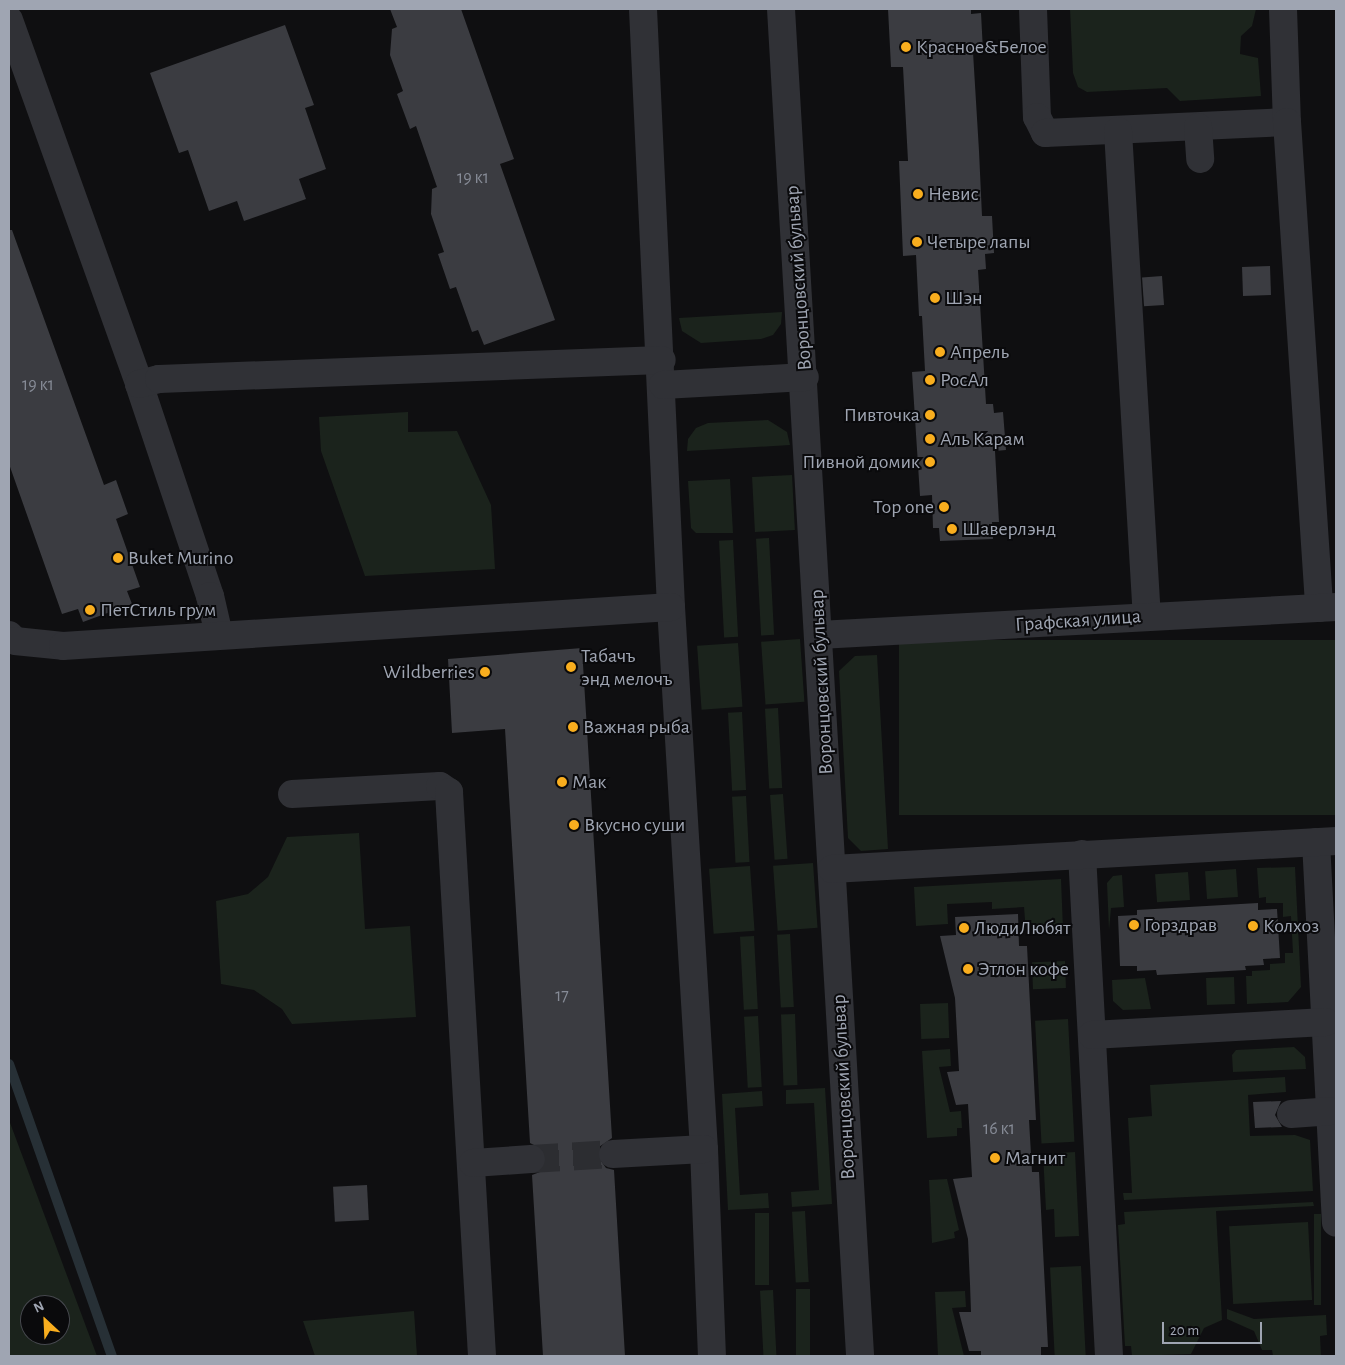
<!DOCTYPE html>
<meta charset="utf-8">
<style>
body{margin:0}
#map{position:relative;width:1345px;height:1365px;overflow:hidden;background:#0f0f11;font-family:"Alegreya Sans",sans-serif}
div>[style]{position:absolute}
.green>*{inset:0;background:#1b231c;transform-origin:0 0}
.stream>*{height:10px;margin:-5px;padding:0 5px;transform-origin:5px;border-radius:5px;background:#273036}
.building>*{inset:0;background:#3b3c41;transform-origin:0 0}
.minor-tunnel>*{height:28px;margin-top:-14px;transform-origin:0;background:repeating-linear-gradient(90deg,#2c2d31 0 28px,transparent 0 42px)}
.minor>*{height:28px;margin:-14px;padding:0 14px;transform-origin:14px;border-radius:14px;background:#303136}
.dots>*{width:14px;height:14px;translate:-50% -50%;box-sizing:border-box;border:2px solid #0a0a0c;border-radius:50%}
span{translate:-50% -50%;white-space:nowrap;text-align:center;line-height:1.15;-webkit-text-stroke:4px #0a0a0c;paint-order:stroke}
.number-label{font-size:18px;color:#868b96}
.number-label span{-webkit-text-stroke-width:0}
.poi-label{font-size:20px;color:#9fa5b2}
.left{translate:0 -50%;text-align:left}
.right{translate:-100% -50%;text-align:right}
.street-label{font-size:20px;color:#9fa5b2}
.frame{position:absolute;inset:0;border:10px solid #9fa5b2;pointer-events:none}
.north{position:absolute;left:20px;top:1295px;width:50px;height:50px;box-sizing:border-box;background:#0a0a0c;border:1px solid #46484e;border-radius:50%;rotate:335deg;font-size:14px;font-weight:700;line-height:20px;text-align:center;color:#9fa5b2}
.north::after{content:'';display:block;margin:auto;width:18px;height:22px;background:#f9ae1e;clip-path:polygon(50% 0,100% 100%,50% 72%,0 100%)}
.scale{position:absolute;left:1162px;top:1322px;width:100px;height:22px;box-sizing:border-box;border:2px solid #9fa5b2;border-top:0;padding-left:6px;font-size:15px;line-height:18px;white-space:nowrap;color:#9fa5b2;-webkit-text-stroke:4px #0a0a0c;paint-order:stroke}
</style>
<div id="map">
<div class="green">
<i style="clip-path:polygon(1070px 9px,1256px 9px,1252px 26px,1241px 36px,1240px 54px,1258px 58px,1261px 96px,1180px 101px,1167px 88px,1087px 92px,1078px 87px,1073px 73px)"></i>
<i style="clip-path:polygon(782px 312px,781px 324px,773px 335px,761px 339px,701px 343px,682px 331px,679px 318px)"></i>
<i style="clip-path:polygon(408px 412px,408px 432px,457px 431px,491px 505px,495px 569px,365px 576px,321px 451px,319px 417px)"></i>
<i style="clip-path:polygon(768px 420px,787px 432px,790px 445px,687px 451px,688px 439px,696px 428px,708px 423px)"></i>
<i style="left:792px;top:475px;width:55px;height:40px;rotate:87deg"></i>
<i style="clip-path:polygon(730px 479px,733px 533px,696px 533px,691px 528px,688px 481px)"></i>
<i style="left:769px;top:538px;width:97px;height:13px;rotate:87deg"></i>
<i style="left:733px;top:540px;width:97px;height:14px;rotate:87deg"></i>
<i style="left:800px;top:639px;width:63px;height:39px;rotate:86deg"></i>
<i style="left:1336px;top:640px;width:175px;height:437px;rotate:90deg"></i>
<i style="left:738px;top:643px;width:64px;height:41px;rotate:86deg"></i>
<i style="clip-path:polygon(877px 655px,888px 849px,861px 851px,848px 838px,839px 671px,855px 656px)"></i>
<i style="left:778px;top:708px;width:80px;height:13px;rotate:87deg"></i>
<i style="left:742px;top:712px;width:78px;height:14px;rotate:87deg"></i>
<i style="left:783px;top:794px;width:65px;height:13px;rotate:86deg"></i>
<i style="left:746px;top:796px;width:66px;height:14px;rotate:87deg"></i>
<i style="clip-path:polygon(359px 833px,365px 929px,410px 926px,416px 1017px,292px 1024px,282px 1009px,254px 990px,221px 984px,216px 901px,248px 894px,268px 877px,287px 837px)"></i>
<i style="left:813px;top:863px;width:65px;height:40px;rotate:86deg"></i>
<i style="left:750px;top:866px;width:65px;height:41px;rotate:86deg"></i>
<i style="clip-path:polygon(1295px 867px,1301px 987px,1288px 1002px,1247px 1004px,1246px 976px,1252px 976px,1252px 971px,1270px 970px,1270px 964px,1285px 963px,1285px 953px,1293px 953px,1291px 916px,1283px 917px,1283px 903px,1266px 903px,1266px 897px,1259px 898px,1257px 868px)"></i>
<i style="left:1236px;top:869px;width:28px;height:31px;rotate:86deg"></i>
<i style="left:1188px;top:872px;width:28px;height:33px;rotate:86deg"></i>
<i style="clip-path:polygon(1122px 875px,1124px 907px,1111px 908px,1109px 930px,1107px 883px,1113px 876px)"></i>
<i style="clip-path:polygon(1061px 879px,1063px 929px,1026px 932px,1024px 907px,992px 909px,992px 902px,947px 904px,948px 924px,916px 926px,914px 887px)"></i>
<i style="left:790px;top:934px;width:73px;height:13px;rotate:87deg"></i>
<i style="left:754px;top:936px;width:73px;height:14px;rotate:87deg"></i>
<i style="left:1065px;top:961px;width:27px;height:33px;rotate:88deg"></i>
<i style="left:1234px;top:977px;width:27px;height:28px;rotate:88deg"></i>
<i style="clip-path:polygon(1145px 978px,1151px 1009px,1123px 1010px,1113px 1001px,1112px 980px)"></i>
<i style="left:948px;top:1003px;width:35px;height:28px;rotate:88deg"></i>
<i style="left:795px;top:1014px;width:71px;height:14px;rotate:88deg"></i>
<i style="left:758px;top:1016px;width:71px;height:14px;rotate:87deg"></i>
<i style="left:1068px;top:1019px;width:123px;height:33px;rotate:87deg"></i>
<i style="clip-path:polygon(1294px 1047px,1305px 1057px,1306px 1069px,1233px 1072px,1232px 1055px,1236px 1050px)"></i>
<i style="clip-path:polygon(950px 1049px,951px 1066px,939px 1067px,950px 1112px,961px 1111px,962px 1128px,957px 1128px,957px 1136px,927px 1138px,922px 1051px)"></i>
<i style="clip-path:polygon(1285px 1077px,1286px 1092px,1248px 1095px,1250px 1136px,1295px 1135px,1310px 1140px,1313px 1191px,1124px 1200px,1123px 1193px,1132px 1193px,1128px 1118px,1152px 1116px,1150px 1085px)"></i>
<i style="clip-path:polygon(825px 1088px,832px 1204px,792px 1207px,791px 1192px,819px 1190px,814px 1103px,786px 1104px,786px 1090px)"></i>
<i style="clip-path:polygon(762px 1091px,763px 1106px,735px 1108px,740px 1195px,768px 1193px,769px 1208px,728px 1210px,722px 1094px)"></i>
<i style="clip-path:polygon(evenodd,9px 1120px,97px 1356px,9px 1356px,9px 1120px,30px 1305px,60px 1305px,60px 1335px,30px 1335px,30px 1305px)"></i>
<i style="clip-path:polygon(1075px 1152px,1079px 1236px,1055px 1237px,1054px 1209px,1046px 1210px,1043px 1154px)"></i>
<i style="clip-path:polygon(947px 1179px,959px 1230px,954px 1232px,955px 1238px,932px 1243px,929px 1180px)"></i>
<i style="clip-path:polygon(1313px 1202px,1314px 1206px,1216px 1211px,1222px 1320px,1204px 1328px,1191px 1354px,1132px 1356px,1131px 1346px,1125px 1346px,1118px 1225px,1125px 1224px,1124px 1212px)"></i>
<i style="left:805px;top:1211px;width:71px;height:13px;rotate:87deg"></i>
<i style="left:755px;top:1213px;width:14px;height:72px"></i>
<i style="left:1314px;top:1214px;width:7px;height:91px"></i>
<i style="left:1308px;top:1222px;width:78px;height:79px;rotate:87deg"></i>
<i style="left:1081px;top:1266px;width:90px;height:31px;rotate:87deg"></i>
<i style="left:796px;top:1289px;width:14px;height:67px"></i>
<i style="left:773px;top:1290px;width:66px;height:13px;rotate:87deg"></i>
<i style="clip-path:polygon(965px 1291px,966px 1307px,952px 1308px,964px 1356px,938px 1356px,935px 1292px)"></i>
<i style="clip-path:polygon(1227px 1309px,1254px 1319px,1326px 1315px,1327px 1335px,1320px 1336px,1321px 1356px,1266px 1356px,1273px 1356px,1272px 1350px,1262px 1350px,1254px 1331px,1227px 1319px)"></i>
<i style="clip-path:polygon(414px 1311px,417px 1356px,315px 1356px,303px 1321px)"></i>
</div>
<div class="stream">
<i style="left:9px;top:1064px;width:310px;rotate:70.6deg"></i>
</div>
<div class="building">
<i style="clip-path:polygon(390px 9px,461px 9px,514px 159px,500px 164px,555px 320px,484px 345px,478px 330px,472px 332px,456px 287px,450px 289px,438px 254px,444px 252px,431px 214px,432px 189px,437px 187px,416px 126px,410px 129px,397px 94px,403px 91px,390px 55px,392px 29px,397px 27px)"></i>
<i style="clip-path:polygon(888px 9px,971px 9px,971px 14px,981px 13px,983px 51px,973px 52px,979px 151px,982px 216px,992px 216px,994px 253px,985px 254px,986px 269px,978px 270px,986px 404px,993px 404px,994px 413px,1003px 412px,1006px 450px,995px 451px,999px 522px,992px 522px,993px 539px,940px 541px,939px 528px,933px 528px,932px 495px,920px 496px,912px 372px,925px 371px,922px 316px,919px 316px,916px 255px,903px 256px,899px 161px,908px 161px,903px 67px,891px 67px)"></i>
<i style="clip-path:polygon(285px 25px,314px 105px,305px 108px,326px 169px,299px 179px,306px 199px,244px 221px,237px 201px,209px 211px,188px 150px,179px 153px,150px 73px)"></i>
<i style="clip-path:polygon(9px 230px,12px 230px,104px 485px,116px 480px,128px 514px,116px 519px,140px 587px,127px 591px,132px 604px,83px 622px,78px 609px,62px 614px,9px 464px)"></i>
<i style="left:1270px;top:266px;width:29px;height:28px;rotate:88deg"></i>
<i style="left:1162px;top:276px;width:29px;height:20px;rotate:86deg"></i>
<i style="clip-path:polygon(582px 648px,612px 1138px,599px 1147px,597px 1155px,606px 1168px,614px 1170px,625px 1356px,543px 1356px,532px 1175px,540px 1172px,547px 1158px,544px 1150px,530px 1143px,505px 729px,452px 733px,448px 659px)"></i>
<i style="clip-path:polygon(1258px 903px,1258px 910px,1277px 909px,1280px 958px,1263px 959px,1264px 965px,1245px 966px,1246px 970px,1176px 974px,1157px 975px,1156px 970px,1137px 971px,1137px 966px,1120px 966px,1118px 916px,1137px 915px,1137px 910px)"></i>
<i style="clip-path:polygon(1018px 914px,1019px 946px,1027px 946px,1036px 1120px,1029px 1120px,1032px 1172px,1039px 1172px,1048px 1347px,1041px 1347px,1041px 1356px,981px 1356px,981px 1351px,969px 1351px,959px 1312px,971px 1312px,970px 1284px,968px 1239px,953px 1179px,972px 1177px,968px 1104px,956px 1105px,947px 1072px,959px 1071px,955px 998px,940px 936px,956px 935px,955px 917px)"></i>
<i style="clip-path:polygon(1281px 1101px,1275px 1115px,1282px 1127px,1255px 1128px,1253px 1102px)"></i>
<i style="left:367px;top:1185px;width:35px;height:34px;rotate:87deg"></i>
</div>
<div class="minor-tunnel">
<i style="left:531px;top:1159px;width:82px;rotate:-3.5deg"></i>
</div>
<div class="minor">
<i style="left:643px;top:9px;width:599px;rotate:87.32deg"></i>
<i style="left:671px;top:607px;width:543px;rotate:86.52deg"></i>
<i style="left:704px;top:1149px;width:207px;rotate:87.8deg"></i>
<i style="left:781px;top:9px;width:1349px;rotate:86.64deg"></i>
<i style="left:1033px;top:9px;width:108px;rotate:87.9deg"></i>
<i style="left:1037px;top:117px;width:18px;rotate:63deg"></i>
<i style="left:1045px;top:133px;width:242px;rotate:-2.6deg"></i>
<i style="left:1283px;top:9px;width:113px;rotate:88deg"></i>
<i style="left:1287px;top:122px;width:487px;rotate:86.2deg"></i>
<i style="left:9px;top:20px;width:387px;rotate:70.3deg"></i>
<i style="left:139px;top:384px;width:224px;rotate:71.5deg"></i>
<i style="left:210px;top:596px;width:40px;rotate:77deg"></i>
<i style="left:1198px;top:127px;width:32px;rotate:86deg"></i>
<i style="left:1118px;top:131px;width:486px;rotate:86.6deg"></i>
<i style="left:139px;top:384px;width:21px;rotate:-14deg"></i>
<i style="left:159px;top:379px;width:503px;rotate:-2.16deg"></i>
<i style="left:663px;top:385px;width:142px;rotate:-3.2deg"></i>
<i style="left:9px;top:635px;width:8px;rotate:45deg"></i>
<i style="left:15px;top:641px;width:48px;rotate:5.9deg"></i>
<i style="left:63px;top:646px;width:609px;rotate:-3.67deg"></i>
<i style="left:819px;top:635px;width:518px;rotate:-3.1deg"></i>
<i style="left:292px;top:794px;width:148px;rotate:-3.1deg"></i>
<i style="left:440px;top:786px;width:11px;rotate:34deg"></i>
<i style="left:449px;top:792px;width:565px;rotate:86.65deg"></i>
<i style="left:1316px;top:842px;width:381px;rotate:87deg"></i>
<i style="left:1082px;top:854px;width:503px;rotate:86.92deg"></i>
<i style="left:832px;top:869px;width:505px;rotate:-3.18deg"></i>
<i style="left:1092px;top:1035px;width:234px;rotate:-3.2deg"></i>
<i style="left:1291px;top:1114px;width:39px;rotate:-4deg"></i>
<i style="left:613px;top:1154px;width:91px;rotate:-3.1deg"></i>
<i style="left:473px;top:1163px;width:58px;rotate:-3.9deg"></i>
</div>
<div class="dots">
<i style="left:906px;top:47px;background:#f9ae1e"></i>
<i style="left:918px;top:194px;background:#f9ae1e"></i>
<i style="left:917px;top:242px;background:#f9ae1e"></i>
<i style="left:935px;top:298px;background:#f9ae1e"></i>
<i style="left:940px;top:352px;background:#f9ae1e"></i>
<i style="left:930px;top:380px;background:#f9ae1e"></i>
<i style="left:930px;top:415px;background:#f9ae1e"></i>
<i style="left:930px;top:439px;background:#f9ae1e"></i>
<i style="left:930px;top:462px;background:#f9ae1e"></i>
<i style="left:944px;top:507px;background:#f9ae1e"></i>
<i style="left:952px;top:529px;background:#f9ae1e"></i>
<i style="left:118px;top:558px;background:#f9ae1e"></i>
<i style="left:90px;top:610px;background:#f9ae1e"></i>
<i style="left:571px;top:667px;background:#f9ae1e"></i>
<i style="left:485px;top:672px;background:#f9ae1e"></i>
<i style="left:573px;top:727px;background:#f9ae1e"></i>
<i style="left:562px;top:782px;background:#f9ae1e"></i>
<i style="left:574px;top:825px;background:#f9ae1e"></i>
<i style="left:1134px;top:925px;background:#f9ae1e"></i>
<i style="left:1253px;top:926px;background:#f9ae1e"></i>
<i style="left:964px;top:928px;background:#f9ae1e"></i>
<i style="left:968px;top:969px;background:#f9ae1e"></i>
<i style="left:995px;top:1158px;background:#f9ae1e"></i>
</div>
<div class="number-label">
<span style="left:473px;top:178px">19 к1</span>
<span style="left:38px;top:385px">19 к1</span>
<span style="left:562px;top:996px">17</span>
<span style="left:999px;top:1129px">16 к1</span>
</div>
<div class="poi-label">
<span class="left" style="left:916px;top:47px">Красное&amp;Белое</span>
<span class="left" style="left:928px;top:194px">Невис</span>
<span class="left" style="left:927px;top:242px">Четыре лапы</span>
<span class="left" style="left:945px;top:298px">Шэн</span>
<span class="left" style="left:950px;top:352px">Апрель</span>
<span class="left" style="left:940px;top:380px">РосАл</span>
<span class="right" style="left:920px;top:415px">Пивточка</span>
<span class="left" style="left:940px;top:439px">Аль Карам</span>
<span class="right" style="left:920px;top:462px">Пивной домик</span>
<span class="right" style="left:934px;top:507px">Top one</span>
<span class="left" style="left:962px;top:529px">Шаверлэнд</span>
<span class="left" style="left:128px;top:558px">Buket Murino</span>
<span class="left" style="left:100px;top:610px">ПетСтиль грум</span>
<span class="left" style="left:581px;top:668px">Табачъ<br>энд мелочъ</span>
<span class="right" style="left:475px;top:672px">Wildberries</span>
<span class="left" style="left:583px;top:727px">Важная рыба</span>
<span class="left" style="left:572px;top:782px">Мак</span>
<span class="left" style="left:584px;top:825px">Вкусно суши</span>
<span class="left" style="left:1144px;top:925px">Горздрав</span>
<span class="left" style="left:1263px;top:926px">Колхоз</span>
<span class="left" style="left:974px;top:928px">ЛюдиЛюбят</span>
<span class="left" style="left:978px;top:969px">Этлон кофе</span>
<span class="left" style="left:1005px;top:1158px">Магнит</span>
</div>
<div class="street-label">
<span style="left:799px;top:278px;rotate:-94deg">Воронцовский бульвар</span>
<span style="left:1078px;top:621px;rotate:-4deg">Графская улица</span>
<span style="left:822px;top:682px;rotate:-93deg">Воронцовский бульвар</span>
<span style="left:844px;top:1087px;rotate:-93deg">Воронцовский бульвар</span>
</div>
<div class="frame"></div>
<div class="north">N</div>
<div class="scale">20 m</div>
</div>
